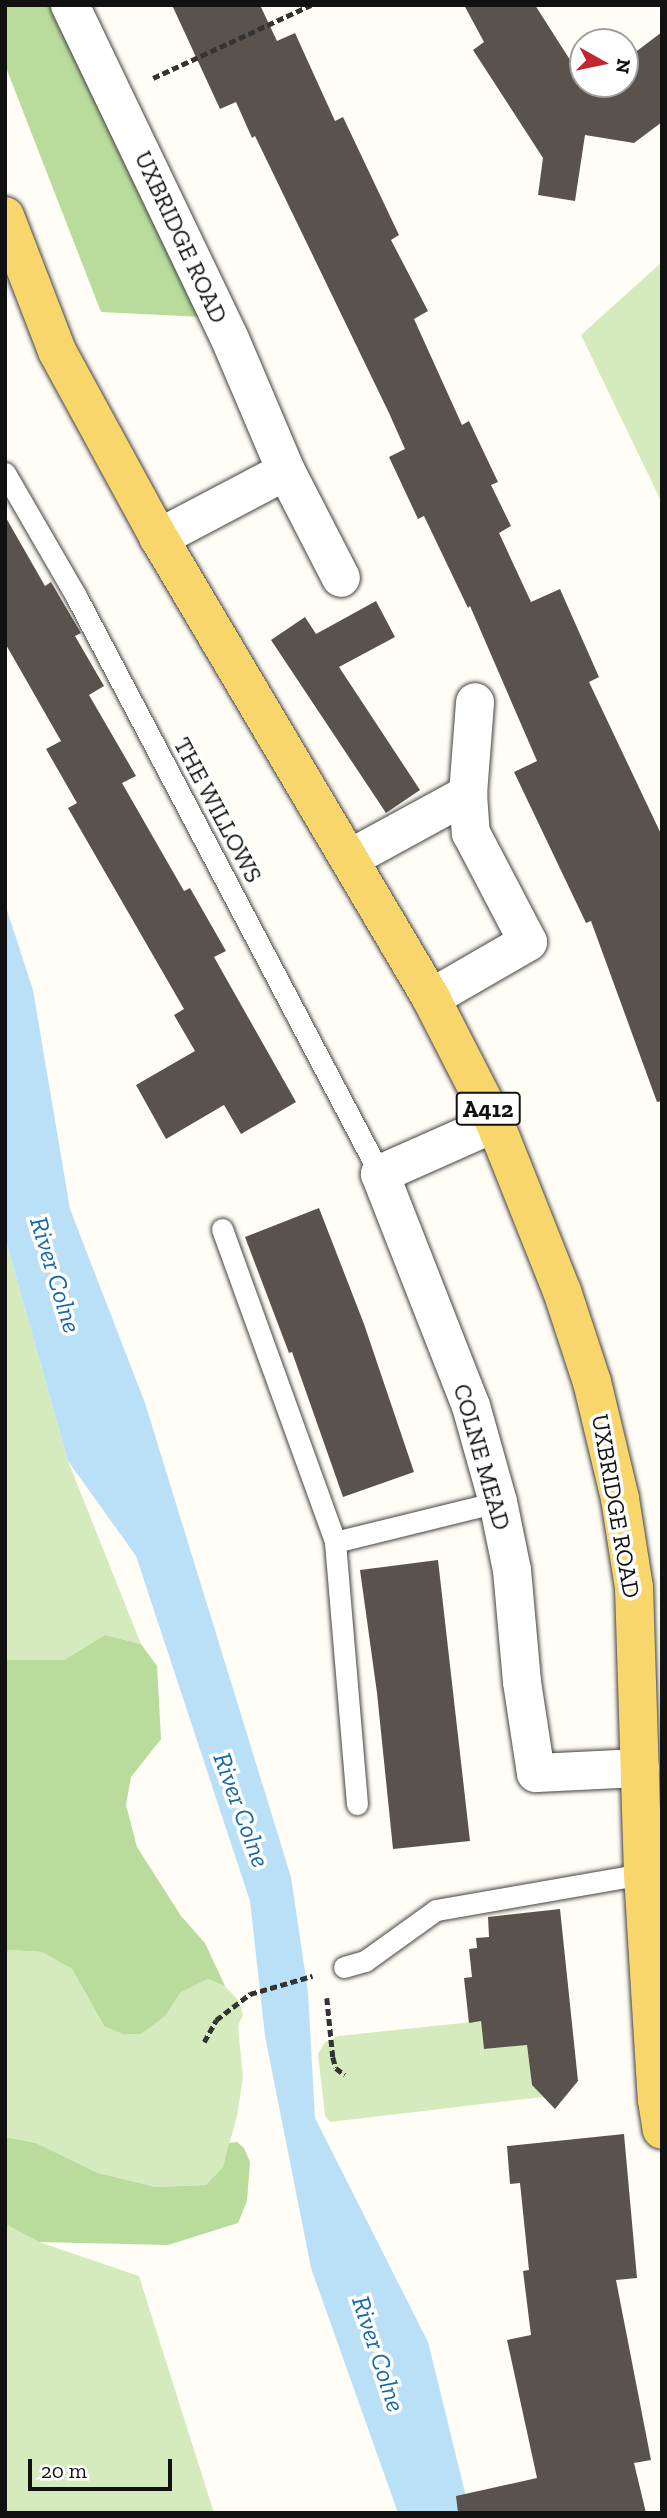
<!DOCTYPE html>
<style>
body{margin:0}
#map{position:relative;width:667px;height:2518px;overflow:hidden;background:#fffdf5;font-family:"Zilla Slab",serif}
div>[style]{position:absolute}
.green>*{inset:0;background:#d5ebbd}
.forest>*{inset:0;background:#b9dc9c}
.water>*{inset:0;background:#b9e0f7}
.building>*{inset:0;background:#5a524d}
.path>*{height:4.5px;margin-top:-2.25px;transform-origin:0;background:repeating-linear-gradient(90deg,#333 0 7px,transparent 0 10.5px)}
.roads{filter:drop-shadow(0 0 2px #444) drop-shadow(0 0 2px #444)}
.lane>*{height:21px;margin:-10.5px;padding:0 10.5px;transform-origin:10.5px;border-radius:10.5px;background:#fff}
.street>*{height:38px;margin:-19px;padding:0 19px;transform-origin:19px;border-radius:19px;background:#fff}
.primary>*{height:38px;margin:-19px;padding:0 19px;transform-origin:19px;border-radius:19px;background:#f9d66b}
span{translate:-50% -50%;white-space:nowrap;text-align:center;line-height:1.15;-webkit-text-stroke:7px #fff;paint-order:stroke}
.shield-label span{padding:2px 5px;background:#fff;border:2px solid;border-radius:5px;-webkit-text-stroke-width:0}
.shield-label{font-size:23px;color:#111;font-weight:700}
.street-label{font-size:24px;color:#111}
.water-label{font-size:26px;color:#1768a6;font-style:italic}
.frame{position:absolute;inset:0;border:7px solid #111;pointer-events:none}
.north{position:absolute;left:569px;top:28px;width:70px;height:70px;box-sizing:border-box;background:#fff;border:2px solid #a0a0a0;border-radius:50%;rotate:99deg;font-size:19px;font-weight:700;line-height:28px;text-align:center;color:#111}
.north::after{content:'';display:block;margin:auto;width:24px;height:32px;background:#c4262e;clip-path:polygon(50% 0,100% 100%,50% 72%,0 100%)}
.scale{position:absolute;left:28px;top:2459px;width:144px;height:32px;box-sizing:border-box;border:4px solid #111;border-top:0;padding-left:9px;font-size:21px;line-height:24px;white-space:nowrap;color:#111;-webkit-text-stroke:5px #fff;paint-order:stroke}
</style>
<div id="map">
<div class="green">
<i style="clip-path:polygon(662px 262px,662px 503px,581px 335px)"></i>
<i style="clip-path:polygon(5px 1238px,68px 1461px,141px 1644px,105px 1635px,64px 1660px,5px 1660px)"></i>
<i style="clip-path:polygon(10px 1950px,42px 1952px,72px 1969px,104px 2026px,164px 2016px,180px 1993px,208px 1979px,225px 1986px,239px 2001px,243px 2015px,238px 2026px,243px 2077px,237px 2116px,223px 2167px,206px 2185px,156px 2187px,98px 2173px,36px 2143px,5px 2137px,5px 1953px)"></i>
<i style="clip-path:polygon(481px 2021px,484px 2049px,527px 2045px,532px 2085px,543px 2097px,330px 2122px,325px 2116px,318px 2054px,325px 2042px,339px 2036px)"></i>
<i style="clip-path:polygon(5px 2224px,39px 2242px,139px 2276px,214px 2513px,5px 2513px)"></i>
</div>
<div class="forest">
<i style="clip-path:polygon(5px 5px,54px 5px,203px 317px,101px 312px,5px 65px)"></i>
<i style="clip-path:polygon(105px 1635px,141px 1644px,157px 1666px,161px 1739px,131px 1777px,126px 1805px,137px 1847px,181px 1916px,205px 1943px,225px 1986px,208px 1979px,180px 1993px,165px 2016px,141px 2034px,123px 2034px,104px 2026px,72px 1969px,42px 1952px,10px 1950px,5px 1953px,5px 1660px,64px 1660px)"></i>
<i style="clip-path:polygon(5px 2137px,36px 2143px,98px 2173px,156px 2187px,206px 2185px,223px 2167px,229px 2143px,237px 2142px,244px 2148px,250px 2162px,247px 2201px,238px 2223px,168px 2245px,39px 2242px,5px 2224px)"></i>
</div>
<div class="water">
<i style="clip-path:polygon(5px 904px,33px 990px,70px 1209px,145px 1403px,291px 1877px,308px 1992px,315px 2118px,428px 2342px,470px 2513px,398px 2513px,311px 2268px,265px 2036px,250px 1901px,136px 1556px,68px 1461px,5px 1238px)"></i>
</div>
<div class="building">
<i style="clip-path:polygon(172px 5px,260px 5px,277px 41px,295px 33px,335px 121px,343px 117px,399px 235px,391px 240px,428px 311px,414px 319px,462px 425px,469px 421px,498px 482px,491px 485px,511px 526px,499px 533px,531px 602px,560px 589px,599px 677px,589px 682px,662px 836px,662px 1101px,657px 1102px,591px 921px,586px 923px,514px 772px,537px 761px,470px 606px,468px 608px,424px 516px,418px 519px,389px 457px,405px 449px,389px 413px,255px 136px,252px 138px,236px 102px,220px 109px)"></i>
<i style="clip-path:polygon(464px 5px,535px 5px,572px 63px,583px 65px,583px 84px,625px 84px,625px 60px,662px 32px,662px 122px,634px 143px,585px 135px,575px 201px,538px 195px,543px 158px,473px 50px,484px 42px)"></i>
<i style="clip-path:polygon(5px 516px,45px 586px,51px 582px,81px 633px,75px 636px,104px 686px,89px 695px,136px 776px,122px 783px,184px 891px,190px 888px,226px 951px,214px 957px,296px 1102px,241px 1134px,224px 1105px,166px 1139px,136px 1085px,195px 1051px,174px 1015px,184px 1009px,68px 808px,77px 803px,46px 749px,61px 741px,5px 643px)"></i>
<i style="clip-path:polygon(376px 601px,395px 637px,339px 667px,420px 790px,386px 813px,271px 640px,305px 617px,316px 634px)"></i>
<i style="clip-path:polygon(319px 1208px,364px 1324px,414px 1472px,343px 1497px,292px 1352px,289px 1353px,245px 1237px)"></i>
<i style="clip-path:polygon(438px 1560px,470px 1841px,393px 1849px,377px 1693px,360px 1570px)"></i>
<i style="clip-path:polygon(560px 1909px,578px 2081px,555px 2109px,532px 2085px,527px 2045px,484px 2049px,481px 2021px,469px 2023px,464px 1978px,472px 1977px,469px 1949px,477px 1948px,476px 1938px,489px 1937px,488px 1917px)"></i>
<i style="clip-path:polygon(624px 2134px,637px 2278px,616px 2280px,651px 2460px,634px 2463px,646px 2513px,458px 2513px,456px 2496px,537px 2478px,507px 2340px,531px 2335px,523px 2271px,529px 2270px,520px 2183px,510px 2184px,507px 2146px)"></i>
</div>
<div class="path">
<i style="left:153px;top:78px;width:174px;rotate:-24.8deg"></i>
<i style="left:327px;top:1998px;width:59px;rotate:84.2deg"></i>
<i style="left:333px;top:2057px;width:11px;rotate:75deg"></i>
<i style="left:336px;top:2068px;width:11px;rotate:38deg"></i>
<i style="left:204px;top:2042px;width:25px;rotate:-61deg"></i>
<i style="left:216px;top:2020px;width:43px;rotate:-37.4deg"></i>
<i style="left:250px;top:1994px;width:65px;rotate:-16.2deg"></i>
</div>
<div class="roads">
<div class="lane">
<i style="left:5px;top:473px;width:142px;rotate:60deg"></i>
<i style="left:76px;top:596px;width:653px;rotate:62.26deg"></i>
<i style="left:222px;top:1229px;width:333px;rotate:70.1deg"></i>
<i style="left:335px;top:1542px;width:263px;rotate:85.2deg"></i>
<i style="left:335px;top:1542px;width:168px;rotate:-13.8deg"></i>
<i style="left:344px;top:1967px;width:22px;rotate:-16deg"></i>
<i style="left:365px;top:1961px;width:87px;rotate:-35.7deg"></i>
<i style="left:436px;top:1910px;width:210px;rotate:-9.9deg"></i>
</div>
<div class="street">
<i style="left:70px;top:5px;width:370px;rotate:64.4deg"></i>
<i style="left:230px;top:339px;width:143px;rotate:67deg"></i>
<i style="left:286px;top:471px;width:144px;rotate:152.2deg"></i>
<i style="left:286px;top:471px;width:120px;rotate:62.8deg"></i>
<i style="left:468px;top:794px;width:92px;rotate:-85.6deg"></i>
<i style="left:349px;top:859px;width:136px;rotate:-28.6deg"></i>
<i style="left:468px;top:794px;width:39px;rotate:86deg"></i>
<i style="left:471px;top:833px;width:123px;rotate:62.4deg"></i>
<i style="left:528px;top:942px;width:112px;rotate:150deg"></i>
<i style="left:495px;top:1123px;width:126px;rotate:156.1deg"></i>
<i style="left:380px;top:1174px;width:249px;rotate:68.6deg"></i>
<i style="left:471px;top:1406px;width:100px;rotate:74.3deg"></i>
<i style="left:498px;top:1502px;width:69px;rotate:78.4deg"></i>
<i style="left:512px;top:1570px;width:112px;rotate:84.9deg"></i>
<i style="left:522px;top:1682px;width:92px;rotate:81.3deg"></i>
<i style="left:536px;top:1773px;width:104px;rotate:-2.8deg"></i>
</div>
<div class="primary">
<i style="left:5px;top:216px;width:145px;rotate:68.9deg"></i>
<i style="left:57px;top:351px;width:213px;rotate:61.4deg"></i>
<i style="left:159px;top:538px;width:534px;rotate:59.4deg"></i>
<i style="left:431px;top:998px;width:140px;rotate:62.9deg"></i>
<i style="left:495px;top:1123px;width:181px;rotate:68.3deg"></i>
<i style="left:562px;top:1291px;width:96px;rotate:71.8deg"></i>
<i style="left:592px;top:1382px;width:120px;rotate:76.5deg"></i>
<i style="left:620px;top:1499px;width:89px;rotate:81deg"></i>
<i style="left:634px;top:1587px;width:287px;rotate:88.2deg"></i>
<i style="left:643px;top:1874px;width:226px;rotate:86.5deg"></i>
<i style="left:657px;top:2100px;width:30px;rotate:81deg"></i>
</div>
</div>
<div class="shield-label">
<span style="left:488px;top:1109px">A412</span>
</div>
<div class="street-label">
<span style="left:181px;top:237px;rotate:65deg">UXBRIDGE ROAD</span>
<span style="left:218px;top:810px;rotate:62deg">THE WILLOWS</span>
<span style="left:482px;top:1457px;rotate:74deg">COLNE MEAD</span>
<span style="left:616px;top:1506px;rotate:80deg">UXBRIDGE ROAD</span>
</div>
<div class="water-label">
<span style="left:55px;top:1275px;rotate:73deg">River Colne</span>
<span style="left:241px;top:1810px;rotate:70deg">River Colne</span>
<span style="left:378px;top:2354px;rotate:72deg">River Colne</span>
</div>
<div class="frame"></div>
<div class="north">N</div>
<div class="scale">20 m</div>
</div>
